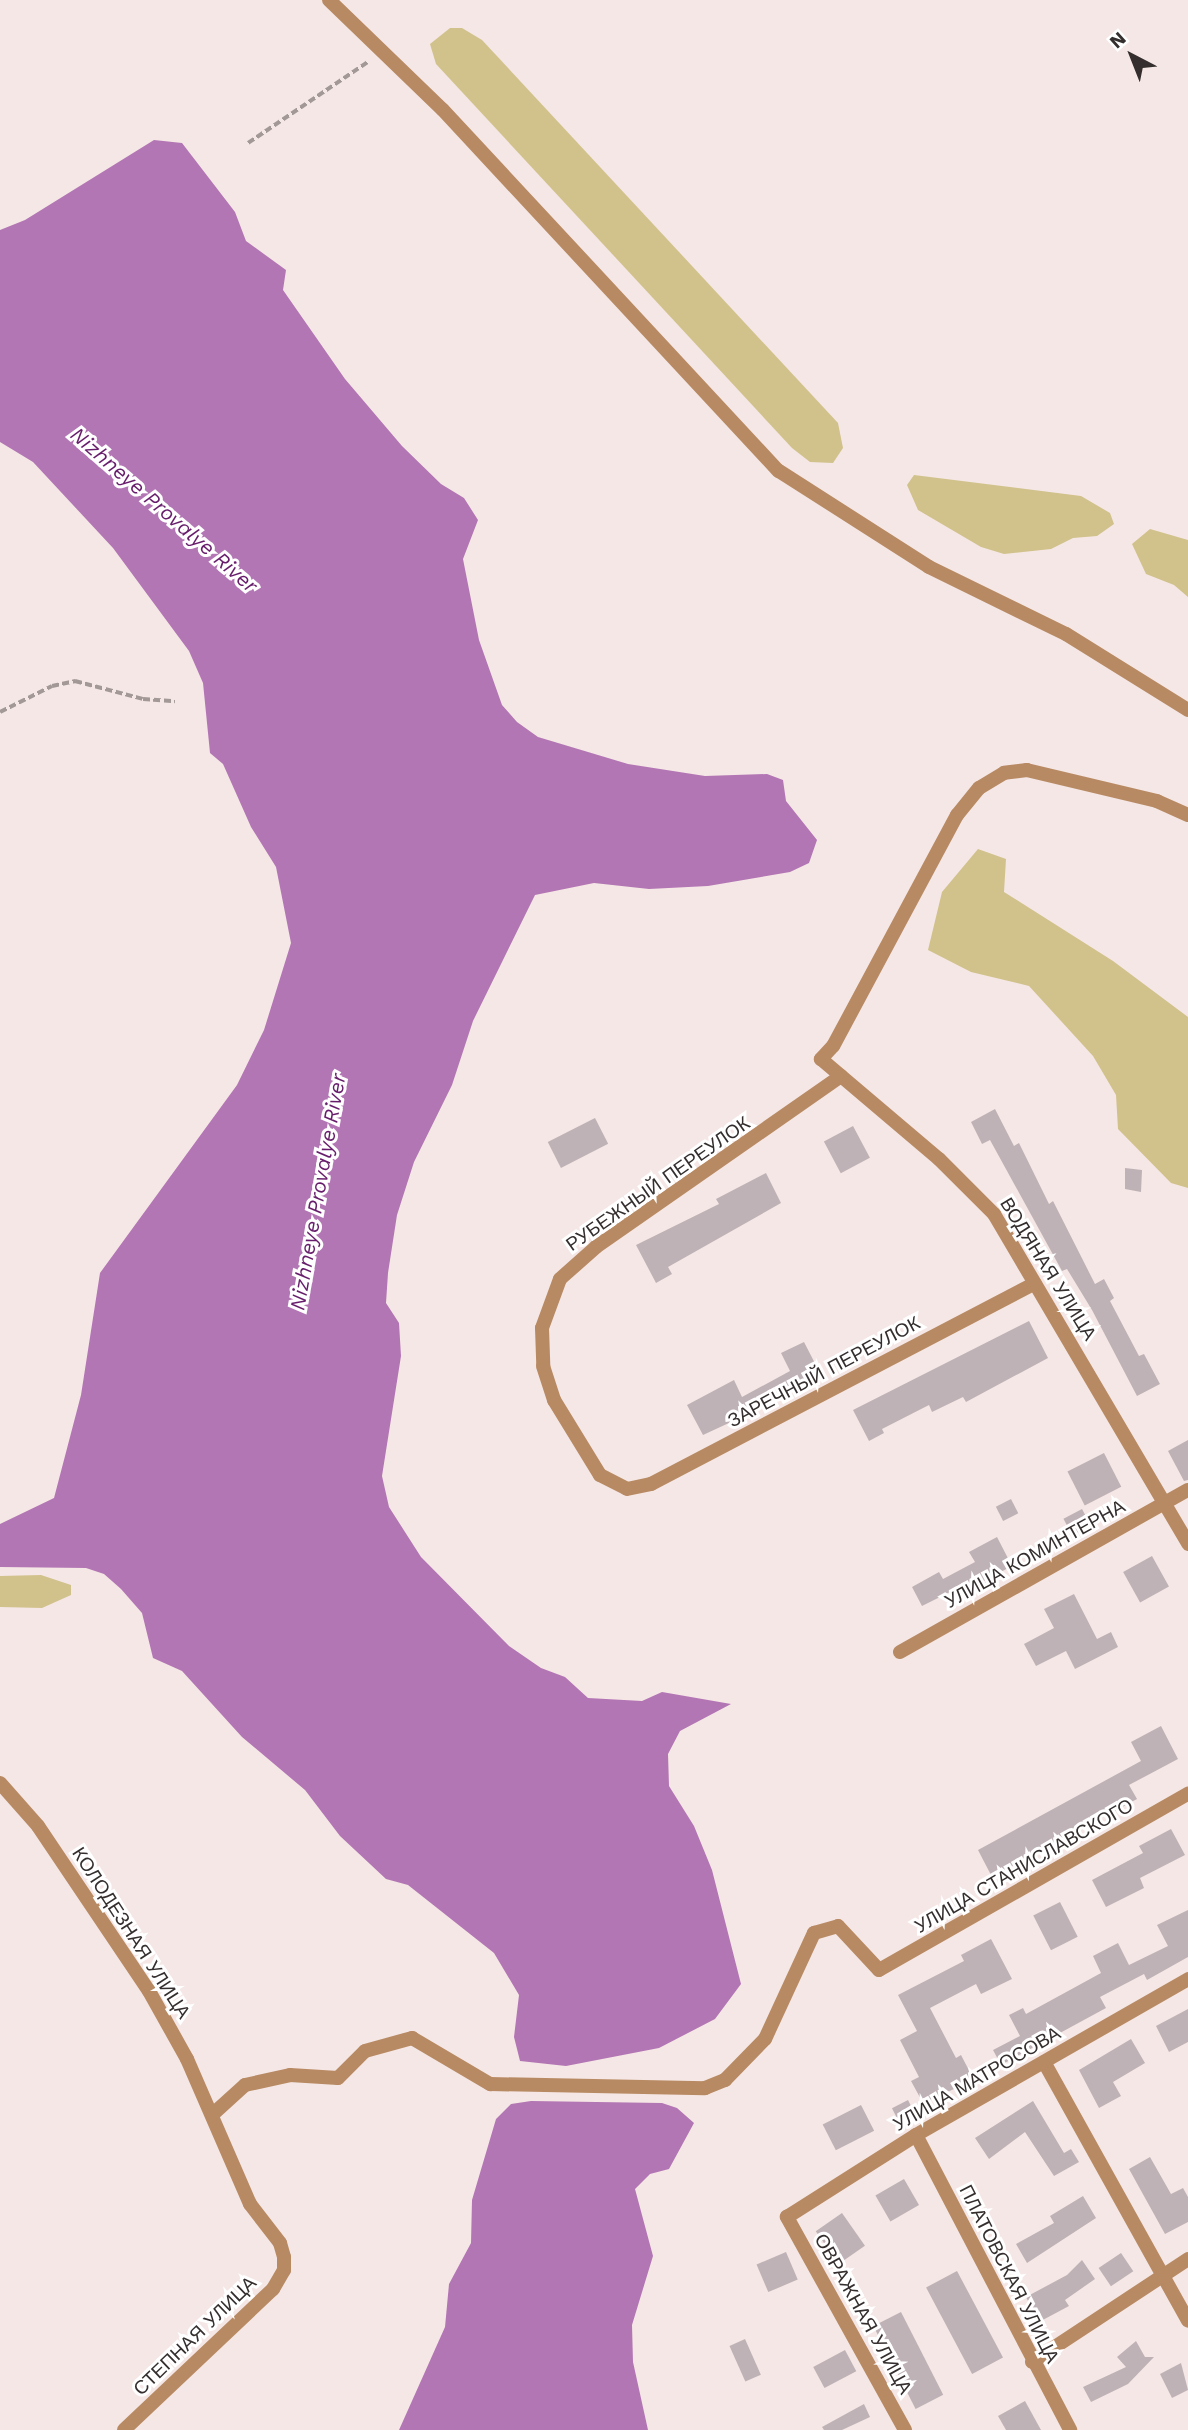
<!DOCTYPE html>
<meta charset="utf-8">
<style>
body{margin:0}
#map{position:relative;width:1188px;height:2430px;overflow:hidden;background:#f5e7e5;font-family:"Work Sans",sans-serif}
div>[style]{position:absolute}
.green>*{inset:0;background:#d1c28c}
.water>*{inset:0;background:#b376b4}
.building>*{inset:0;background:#bfb2b6;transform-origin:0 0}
.path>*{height:3.5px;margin-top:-1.75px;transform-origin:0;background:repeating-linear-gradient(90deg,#a29896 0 7px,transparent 0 10.5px)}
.street>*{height:14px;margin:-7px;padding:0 7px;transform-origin:7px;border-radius:7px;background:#b88a63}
span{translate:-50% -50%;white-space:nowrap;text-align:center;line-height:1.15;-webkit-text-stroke:6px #fff;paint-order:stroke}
.street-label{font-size:19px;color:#342f2e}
.water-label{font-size:21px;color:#671d6b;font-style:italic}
.north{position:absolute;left:1097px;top:21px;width:70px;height:70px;-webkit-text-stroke:5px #fff;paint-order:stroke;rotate:318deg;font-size:19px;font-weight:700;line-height:28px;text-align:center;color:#342f2e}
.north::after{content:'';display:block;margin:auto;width:24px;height:32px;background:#342f2e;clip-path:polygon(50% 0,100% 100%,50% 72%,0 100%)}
</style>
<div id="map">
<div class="green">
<i style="clip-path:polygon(450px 28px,462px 28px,482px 40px,838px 423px,843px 448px,833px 463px,810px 462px,792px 448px,436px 64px,430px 44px)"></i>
<i style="clip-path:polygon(914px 475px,1081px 496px,1110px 513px,1114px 524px,1097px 536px,1073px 538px,1051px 549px,1004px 554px,981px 547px,918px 510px,907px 485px)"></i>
<i style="clip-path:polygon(1150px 529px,1188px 540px,1188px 597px,1174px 585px,1146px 574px,1132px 544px)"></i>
<i style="clip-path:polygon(978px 849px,1006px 859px,1004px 892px,1113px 961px,1188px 1017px,1188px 1188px,1171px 1183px,1118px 1129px,1116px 1095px,1093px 1056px,1029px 986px,971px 972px,928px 950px,942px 892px)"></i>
<i style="clip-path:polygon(41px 1575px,71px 1585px,71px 1595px,42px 1608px,0 1607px,0 1576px)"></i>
</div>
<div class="water">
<i style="clip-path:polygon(154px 140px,182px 143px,235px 212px,246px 241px,286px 270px,283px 290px,345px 379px,402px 446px,441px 484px,464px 498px,478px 520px,463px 559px,479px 640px,502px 705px,517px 722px,538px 737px,628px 764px,705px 776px,767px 774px,783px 780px,786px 801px,817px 840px,809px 863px,790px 872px,708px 886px,649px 889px,594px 883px,535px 895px,473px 1021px,452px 1085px,414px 1162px,397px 1215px,388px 1273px,386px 1303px,399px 1323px,401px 1356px,382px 1476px,389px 1507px,421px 1557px,509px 1646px,541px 1668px,565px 1677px,588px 1698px,642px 1701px,662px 1692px,731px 1704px,680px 1731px,668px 1754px,669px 1786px,694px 1826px,712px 1870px,741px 1984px,715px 2019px,659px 2048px,566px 2066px,520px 2061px,514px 2037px,519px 1995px,494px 1953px,408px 1885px,386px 1879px,340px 1836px,305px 1790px,242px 1737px,182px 1671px,153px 1658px,142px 1613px,121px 1589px,104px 1574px,86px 1568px,0 1567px,0 1524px,54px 1498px,81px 1395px,100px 1273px,237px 1085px,264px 1030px,291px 943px,276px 867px,251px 827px,223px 764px,210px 753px,203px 683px,189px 651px,113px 548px,33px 462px,0 442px,0 230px,25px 220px)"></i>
<i style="clip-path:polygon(531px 2101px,662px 2103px,677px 2108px,694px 2123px,669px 2169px,650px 2174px,635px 2189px,653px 2256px,632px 2325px,633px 2362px,648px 2430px,399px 2430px,445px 2327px,449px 2284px,471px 2243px,472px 2200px,496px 2119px,511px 2104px)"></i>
</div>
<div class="building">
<i style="clip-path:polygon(995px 1109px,1014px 1146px,1019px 1143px,1049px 1204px,1053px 1201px,1095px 1284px,1104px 1279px,1114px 1298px,1110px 1301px,1139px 1356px,1144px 1354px,1160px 1384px,1137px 1396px,1092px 1310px,1067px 1269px,1062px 1271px,990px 1140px,982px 1144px,971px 1122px)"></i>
<i style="left:595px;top:1118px;width:29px;height:53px;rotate:63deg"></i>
<i style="left:853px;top:1126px;width:36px;height:33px;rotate:62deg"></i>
<i style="clip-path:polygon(1125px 1168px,1142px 1170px,1141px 1192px,1125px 1189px)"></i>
<i style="clip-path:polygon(766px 1173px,781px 1203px,668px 1267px,672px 1274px,656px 1283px,636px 1245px,719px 1204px,716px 1199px)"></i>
<i style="clip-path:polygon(1029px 1321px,1048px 1358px,966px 1402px,963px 1397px,932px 1412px,929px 1405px,882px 1429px,884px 1433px,869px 1441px,853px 1410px)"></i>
<i style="clip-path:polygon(804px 1342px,821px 1375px,785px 1393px,787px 1396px,703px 1435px,687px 1405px,734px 1380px,742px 1397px,790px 1371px,781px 1353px)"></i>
<i style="clip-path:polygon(1188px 1440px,1188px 1480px,1184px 1481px,1168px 1451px)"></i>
<i style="left:1104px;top:1453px;width:38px;height:41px;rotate:63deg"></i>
<i style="left:1011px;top:1499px;width:16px;height:17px;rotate:63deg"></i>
<i style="left:1082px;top:1509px;width:19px;height:21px;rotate:62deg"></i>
<i style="clip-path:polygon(997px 1537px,1012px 1566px,965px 1591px,967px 1596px,953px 1599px,950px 1592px,922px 1606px,912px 1587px,939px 1572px,943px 1579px,975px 1562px,969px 1552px)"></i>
<i style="left:1152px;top:1556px;width:35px;height:33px;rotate:61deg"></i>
<i style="clip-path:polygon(1074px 1594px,1097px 1639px,1111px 1632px,1118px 1647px,1075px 1669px,1066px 1651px,1036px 1666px,1024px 1644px,1054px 1628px,1044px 1609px)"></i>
<i style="clip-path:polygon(1161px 1726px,1178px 1759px,1129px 1785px,1137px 1799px,992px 1877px,978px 1850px,1141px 1761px,1131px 1742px)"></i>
<i style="clip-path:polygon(1171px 1829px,1185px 1855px,1140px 1878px,1144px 1888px,1106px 1907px,1092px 1880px,1143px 1853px,1139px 1846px)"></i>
<i style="left:1060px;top:1902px;width:39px;height:30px;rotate:63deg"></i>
<i style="clip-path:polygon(1188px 1910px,1188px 1957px,1147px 1980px,1144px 1974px,1100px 1997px,1106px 2008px,1001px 2065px,993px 2050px,1020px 2036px,1009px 2015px,1023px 2008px,1026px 2014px,1101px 1973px,1093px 1956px,1118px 1943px,1129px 1965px,1168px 1946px,1157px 1925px)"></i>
<i style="clip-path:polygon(991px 1939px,1012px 1979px,981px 1994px,976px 1984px,930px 2008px,956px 2058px,961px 2055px,974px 2080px,923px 2103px,911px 2081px,919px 2077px,900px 2040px,917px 2031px,898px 1995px,964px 1961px,961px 1955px)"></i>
<i style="clip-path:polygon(1188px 2009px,1188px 2042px,1169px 2052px,1156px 2026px)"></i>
<i style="clip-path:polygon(1131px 2039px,1145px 2063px,1113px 2082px,1121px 2096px,1099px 2108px,1079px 2070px)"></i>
<i style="left:908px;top:2100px;width:18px;height:18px;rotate:63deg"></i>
<i style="clip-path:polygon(1033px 2101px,1064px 2153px,1071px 2149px,1079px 2162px,1054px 2176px,1025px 2132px,989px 2159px,975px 2138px)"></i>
<i style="left:861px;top:2105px;width:29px;height:43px;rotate:63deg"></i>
<i style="clip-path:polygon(1150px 2157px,1171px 2194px,1183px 2188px,1188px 2197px,1188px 2222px,1165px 2234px,1129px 2169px)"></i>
<i style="left:904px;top:2179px;width:30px;height:33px;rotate:60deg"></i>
<i style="clip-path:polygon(1083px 2196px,1096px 2218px,1027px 2263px,1016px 2244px,1054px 2223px,1050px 2216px)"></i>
<i style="left:842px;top:2213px;width:40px;height:32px;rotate:55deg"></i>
<i style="left:786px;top:2252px;width:30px;height:32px;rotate:67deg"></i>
<i style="left:1121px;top:2253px;width:22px;height:27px;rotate:56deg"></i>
<i style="clip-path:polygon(1082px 2260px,1095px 2279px,1065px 2300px,1069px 2306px,1039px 2322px,1026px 2297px,1067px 2275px)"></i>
<i style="left:957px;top:2271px;width:98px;height:35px;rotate:62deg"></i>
<i style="left:901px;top:2312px;width:93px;height:31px;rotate:63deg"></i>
<i style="left:745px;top:2339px;width:39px;height:17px;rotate:66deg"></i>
<i style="clip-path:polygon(1136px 2341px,1145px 2357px,1154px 2357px,1128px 2384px,1091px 2402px,1083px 2387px,1126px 2367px,1117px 2357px)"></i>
<i style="left:845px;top:2350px;width:24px;height:36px;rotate:62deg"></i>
<i style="clip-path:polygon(1181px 2363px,1188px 2390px,1172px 2398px,1160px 2374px)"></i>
<i style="clip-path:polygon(1025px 2401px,1041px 2430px,1006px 2430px,998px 2416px)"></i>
<i style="clip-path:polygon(864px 2404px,870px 2417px,842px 2430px,824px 2430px,822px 2427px)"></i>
</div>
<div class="path">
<i style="left:248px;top:143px;width:146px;rotate:-34.1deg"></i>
<i style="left:0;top:712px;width:58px;rotate:-26.6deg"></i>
<i style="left:52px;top:686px;width:24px;rotate:-12deg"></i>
<i style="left:75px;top:681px;width:70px;rotate:14.8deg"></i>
<i style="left:143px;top:699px;width:32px;rotate:4deg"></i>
</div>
<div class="street">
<i style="left:329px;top:0;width:158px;rotate:44deg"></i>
<i style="left:443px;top:110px;width:493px;rotate:47.1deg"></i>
<i style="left:779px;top:471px;width:178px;rotate:32.6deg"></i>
<i style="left:929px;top:567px;width:153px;rotate:26.1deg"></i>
<i style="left:1066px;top:634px;width:144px;rotate:31.9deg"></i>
<i style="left:1188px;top:815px;width:34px;rotate:-156deg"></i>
<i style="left:1157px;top:801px;width:134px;rotate:-166.6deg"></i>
<i style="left:1027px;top:770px;width:23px;rotate:173deg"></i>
<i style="left:1004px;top:773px;width:29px;rotate:149deg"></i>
<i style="left:979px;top:788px;width:35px;rotate:129deg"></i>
<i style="left:957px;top:815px;width:262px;rotate:118.2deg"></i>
<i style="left:833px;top:1046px;width:18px;rotate:133deg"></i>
<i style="left:821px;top:1059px;width:155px;rotate:40.3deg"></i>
<i style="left:939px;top:1159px;width:78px;rotate:45deg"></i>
<i style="left:994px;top:1214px;width:383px;rotate:59.5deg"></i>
<i style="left:841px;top:1076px;width:299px;rotate:145.1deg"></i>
<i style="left:596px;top:1247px;width:48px;rotate:138.4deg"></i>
<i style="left:560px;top:1279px;width:52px;rotate:110.2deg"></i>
<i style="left:542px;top:1328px;width:38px;rotate:88deg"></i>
<i style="left:543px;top:1366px;width:36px;rotate:72deg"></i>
<i style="left:554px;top:1400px;width:88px;rotate:58.5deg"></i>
<i style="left:600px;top:1475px;width:30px;rotate:27deg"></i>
<i style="left:627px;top:1489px;width:25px;rotate:-12deg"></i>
<i style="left:651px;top:1484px;width:433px;rotate:-27.6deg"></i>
<i style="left:900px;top:1652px;width:330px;rotate:-29.4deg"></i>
<i style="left:0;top:1783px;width:57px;rotate:48.5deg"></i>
<i style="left:38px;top:1826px;width:199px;rotate:56.1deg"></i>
<i style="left:149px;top:1991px;width:78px;rotate:60.8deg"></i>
<i style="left:187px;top:2059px;width:158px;rotate:66.5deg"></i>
<i style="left:250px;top:2204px;width:49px;rotate:52.4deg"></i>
<i style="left:280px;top:2243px;width:15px;rotate:74deg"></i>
<i style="left:284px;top:2257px;width:13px;rotate:90deg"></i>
<i style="left:284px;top:2270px;width:22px;rotate:120deg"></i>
<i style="left:273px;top:2289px;width:205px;rotate:136.6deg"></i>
<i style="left:1044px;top:2062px;width:296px;rotate:60.9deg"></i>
<i style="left:213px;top:2114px;width:43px;rotate:-42.2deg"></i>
<i style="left:245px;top:2085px;width:46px;rotate:-12.5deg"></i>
<i style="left:290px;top:2075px;width:48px;rotate:3.6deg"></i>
<i style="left:338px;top:2078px;width:38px;rotate:-45deg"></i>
<i style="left:365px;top:2051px;width:49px;rotate:-15.5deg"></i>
<i style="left:412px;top:2038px;width:91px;rotate:30.5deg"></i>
<i style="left:490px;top:2084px;width:215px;rotate:1.1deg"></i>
<i style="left:705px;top:2088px;width:22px;rotate:-22deg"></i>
<i style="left:725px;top:2080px;width:57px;rotate:-45.7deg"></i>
<i style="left:765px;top:2039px;width:117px;rotate:-65.2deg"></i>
<i style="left:814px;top:1933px;width:25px;rotate:-16deg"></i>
<i style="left:838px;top:1926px;width:60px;rotate:47deg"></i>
<i style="left:879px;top:1970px;width:356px;rotate:-29.7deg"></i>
<i style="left:916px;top:2135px;width:333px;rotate:62.4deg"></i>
<i style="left:1032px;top:2362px;width:187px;rotate:-33.4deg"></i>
<i style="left:905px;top:2430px;width:244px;rotate:-119deg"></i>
<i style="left:787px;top:2217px;width:153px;rotate:-32.4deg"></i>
<i style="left:916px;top:2135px;width:314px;rotate:-29.8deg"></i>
</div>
<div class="street-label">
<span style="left:658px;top:1184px;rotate:-35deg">РУБЕЖНЫЙ ПЕРЕУЛОК</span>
<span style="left:1048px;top:1269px;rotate:58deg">ВОДЯНАЯ УЛИЦА</span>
<span style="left:824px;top:1372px;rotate:-28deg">ЗАРЕЧНЫЙ ПЕРЕУЛОК</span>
<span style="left:1035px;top:1554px;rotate:-29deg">УЛИЦА КОМИНТЕРНА</span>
<span style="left:1024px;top:1866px;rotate:-30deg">УЛИЦА СТАНИСЛАВСКОГО</span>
<span style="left:131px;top:1933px;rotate:57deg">КОЛОДЕЗНАЯ УЛИЦА</span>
<span style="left:977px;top:2079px;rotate:-30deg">УЛИЦА МАТРОСОВА</span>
<span style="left:1009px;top:2274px;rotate:63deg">ПЛАТОВСКАЯ УЛИЦА</span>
<span style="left:863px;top:2314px;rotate:61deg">ОВРАЖНАЯ УЛИЦА</span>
<span style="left:195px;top:2336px;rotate:-44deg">СТЕПНАЯ УЛИЦА</span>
</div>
<div class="water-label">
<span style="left:164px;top:510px;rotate:41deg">Nizhneye Provalye River</span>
<span style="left:318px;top:1192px;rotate:-80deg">Nizhneye Provalye River</span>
</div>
<div class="north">N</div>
</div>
